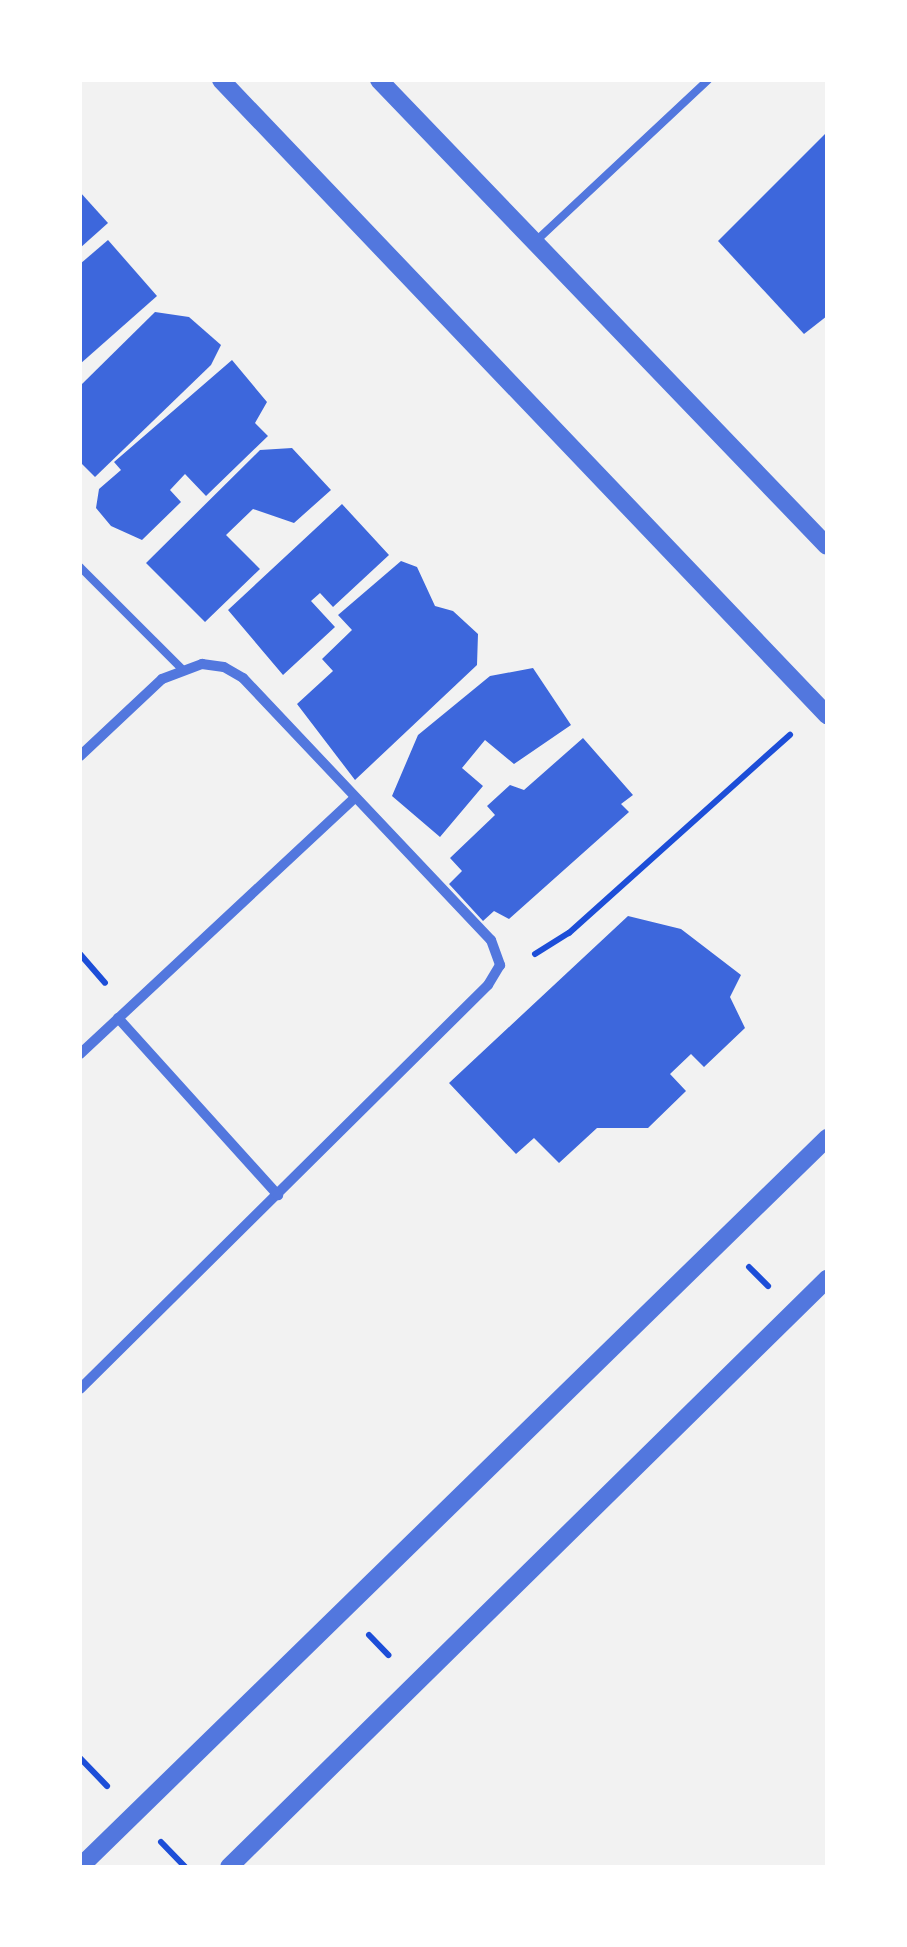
<!DOCTYPE html>
<style>
body{margin:0}
#map{position:relative;width:907px;height:1947px;overflow:hidden;background:#f2f2f2;font-family:Helvetica,sans-serif}
div>[style]{position:absolute}
.building>*{inset:0;background:#3d67dc}
.path>*{height:6px;margin:-3px;padding:0 3px;transform-origin:3px;border-radius:3px;background:#1d4ed8}
.service>*{height:8px;margin:-4px;padding:0 4px;transform-origin:4px;border-radius:4px;background:#5277de}
.minor>*{height:10px;margin:-5px;padding:0 5px;transform-origin:5px;border-radius:5px;background:#5277de}
.tertiary>*{height:18px;margin:-9px;padding:0 9px;transform-origin:9px;border-radius:9px;background:#5277de}
span{translate:-50% -50%;white-space:nowrap;text-align:center;line-height:1.15;-webkit-text-stroke:8px #fff;paint-order:stroke}
.frame{position:absolute;inset:0;border:82px solid #fff;pointer-events:none}
</style>
<div id="map">
<div class="building">
<i style="clip-path:polygon(827px 132px,827px 316px,804px 334px,718px 241px)"></i>
<i style="clip-path:polygon(80px 192px,108px 223px,80px 248px)"></i>
<i style="clip-path:polygon(108px 240px,157px 296px,80px 364px,80px 264px)"></i>
<i style="clip-path:polygon(155px 312px,189px 317px,221px 345px,211px 365px,95px 477px,80px 462px,80px 386px)"></i>
<i style="clip-path:polygon(232px 360px,267px 402px,255px 423px,268px 436px,206px 496px,185px 474px,170px 490px,181px 502px,142px 540px,111px 526px,96px 508px,99px 489px,121px 470px,114px 462px)"></i>
<i style="clip-path:polygon(292px 448px,331px 490px,294px 523px,253px 509px,226px 535px,260px 569px,205px 622px,146px 563px,260px 450px)"></i>
<i style="clip-path:polygon(342px 504px,389px 555px,333px 607px,320px 593px,311px 601px,335px 627px,283px 675px,228px 610px)"></i>
<i style="clip-path:polygon(401px 561px,417px 567px,435px 606px,453px 611px,478px 634px,477px 665px,355px 780px,297px 704px,333px 671px,322px 659px,352px 630px,338px 615px)"></i>
<i style="clip-path:polygon(533px 668px,571px 725px,514px 764px,485px 740px,462px 768px,483px 786px,440px 837px,392px 796px,418px 735px,490px 676px)"></i>
<i style="clip-path:polygon(583px 738px,633px 795px,621px 804px,629px 812px,509px 919px,494px 911px,483px 921px,449px 884px,462px 871px,450px 858px,495px 815px,487px 806px,510px 785px,524px 790px)"></i>
<i style="clip-path:polygon(628px 916px,681px 929px,741px 975px,730px 997px,745px 1028px,704px 1067px,691px 1054px,670px 1074px,686px 1091px,648px 1128px,597px 1128px,559px 1163px,534px 1138px,516px 1154px,449px 1083px)"></i>
</div>
<div class="path">
<i style="left:80px;top:954px;width:38px;rotate:49deg"></i>
<i style="left:535px;top:954px;width:40px;rotate:-32deg"></i>
<i style="left:569px;top:933px;width:297px;rotate:-41.9deg"></i>
<i style="left:749px;top:1267px;width:27px;rotate:45deg"></i>
<i style="left:369px;top:1635px;width:28px;rotate:46deg"></i>
<i style="left:80px;top:1758px;width:39px;rotate:46deg"></i>
<i style="left:161px;top:1842px;width:35px;rotate:46deg"></i>
</div>
<div class="service">
<i style="left:537px;top:240px;width:234px;rotate:-43.1deg"></i>
<i style="left:80px;top:567px;width:143px;rotate:45deg"></i>
</div>
<div class="minor">
<i style="left:80px;top:756px;width:112px;rotate:-43.2deg"></i>
<i style="left:162px;top:679px;width:43px;rotate:-20.6deg"></i>
<i style="left:202px;top:664px;width:22px;rotate:8deg"></i>
<i style="left:224px;top:667px;width:22px;rotate:30deg"></i>
<i style="left:243px;top:678px;width:361px;rotate:46.6deg"></i>
<i style="left:491px;top:940px;width:27px;rotate:70deg"></i>
<i style="left:500px;top:965px;width:23px;rotate:121deg"></i>
<i style="left:488px;top:985px;width:574px;rotate:135.28deg"></i>
<i style="left:118px;top:1018px;width:239px;rotate:47.9deg"></i>
<i style="left:80px;top:1054px;width:376px;rotate:-43deg"></i>
</div>
<div class="tertiary">
<i style="left:221px;top:80px;width:878px;rotate:46.34deg"></i>
<i style="left:379px;top:80px;width:646px;rotate:46.13deg"></i>
<i style="left:80px;top:1867px;width:1044px;rotate:-44.3deg"></i>
<i style="left:229px;top:1867px;width:839px;rotate:-44.52deg"></i>
</div>
<div class="frame"></div>
</div>
